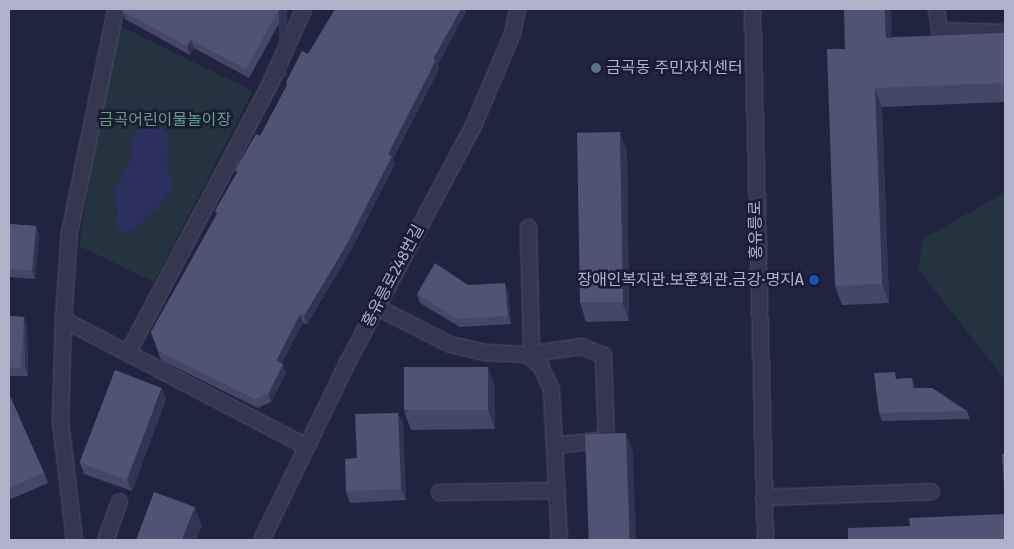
<!DOCTYPE html>
<meta charset="utf-8">
<style>
body{margin:0}
#map{position:relative;width:1014px;height:549px;overflow:hidden;background:#21243e;font-family:"Fira Sans","Noto Sans KR",sans-serif}
div>[style]{position:absolute}
.green>*{inset:0;background:#23333f}
.water>*{inset:0;background:#2c305e}
.roads{filter:drop-shadow(0 0 1px #505269) drop-shadow(0 0 1px #505269)}
.minor>*{height:15px;margin:-7.5px;padding:0 7.5px;transform-origin:7.5px;border-radius:7.5px;background:#35374e}
.wall>*{inset:0;background:#444866}
.shaded-wall>*{inset:0;background:#313552;transform-origin:0 0}
.building>*{inset:0;background:#505371;transform-origin:0 0}
.dots>*{width:14px;height:14px;translate:-50% -50%;box-sizing:border-box;border:2px solid #1a1c33;border-radius:50%}
span{translate:-50% -50%;white-space:nowrap;text-align:center;line-height:1.15;-webkit-text-stroke:5px #1a1c33;paint-order:stroke}
.poi-label{font-size:16px;color:#b0b2ca}
.left{translate:0 -50%;text-align:left}
.right{translate:-100% -50%;text-align:right}
.park-label{font-size:16px;color:#659d84}
.street-label{font-size:16px;color:#b0b2ca}
.frame{position:absolute;inset:0;border:10px solid #b0b2ca;pointer-events:none}
</style>
<div id="map">
<div class="green">
<i style="clip-path:polygon(118px 25px,253px 91px,154px 282px,79px 246px,95px 136px)"></i>
<i style="clip-path:polygon(1005px 192px,1005px 380px,918px 269px,923px 239px)"></i>
</div>
<div class="water">
<i style="clip-path:polygon(148px 124px,158px 125px,169px 134px,167px 164px,174px 185px,158px 208px,138px 226px,129px 232px,119px 232px,116px 223px,118px 211px,113px 191px,130px 162px,132px 139px,138px 129px)"></i>
</div>
<div class="roads">
<div class="minor">
<i style="left:752px;top:9px;width:531px;rotate:88.6deg"></i>
<i style="left:936px;top:9px;width:21px;rotate:82deg"></i>
<i style="left:939px;top:30px;width:66px;rotate:1.7deg"></i>
<i style="left:528px;top:227px;width:126px;rotate:88.6deg"></i>
<i style="left:377px;top:307px;width:82px;rotate:26.9deg"></i>
<i style="left:450px;top:344px;width:35px;rotate:13deg"></i>
<i style="left:484px;top:352px;width:42px;rotate:2.7deg"></i>
<i style="left:526px;top:354px;width:18px;rotate:38deg"></i>
<i style="left:540px;top:365px;width:26px;rotate:65deg"></i>
<i style="left:551px;top:389px;width:151px;rotate:87deg"></i>
<i style="left:63px;top:319px;width:87px;rotate:-86.1deg"></i>
<i style="left:69px;top:232px;width:228px;rotate:-78.3deg"></i>
<i style="left:127px;top:353px;width:301px;rotate:-62.1deg"></i>
<i style="left:268px;top:87px;width:85px;rotate:-65.8deg"></i>
<i style="left:526px;top:354px;width:56px;rotate:-8.3deg"></i>
<i style="left:581px;top:346px;width:24px;rotate:22deg"></i>
<i style="left:603px;top:355px;width:84px;rotate:88deg"></i>
<i style="left:606px;top:439px;width:51px;rotate:173.3deg"></i>
<i style="left:439px;top:492px;width:118px;rotate:-1deg"></i>
<i style="left:763px;top:497px;width:168px;rotate:-2deg"></i>
<i style="left:74px;top:540px;width:121px;rotate:-96.7deg"></i>
<i style="left:60px;top:420px;width:101px;rotate:-88.3deg"></i>
<i style="left:63px;top:319px;width:274px;rotate:27.6deg"></i>
<i style="left:105px;top:540px;width:41px;rotate:-70.3deg"></i>
<i style="left:261px;top:540px;width:195px;rotate:-64.2deg"></i>
<i style="left:346px;top:364px;width:271px;rotate:-62deg"></i>
<i style="left:473px;top:125px;width:100px;rotate:-67deg"></i>
<i style="left:512px;top:33px;width:25px;rotate:-78deg"></i>
</div>
</div>
<div class="wall">
<i style="clip-path:polygon(123px 9px,287px 9px,249px 78px,194px 48px,190px 55px,125px 19px,122px 11px)"></i>
<i style="clip-path:polygon(461px 9px,465px 9px,466px 12px,438px 64px,439px 69px,393px 159px,395px 164px,350px 252px,307px 324px,303px 323px,281px 364px,286px 373px,271px 402px,258px 408px,161px 360px,151px 332px,217px 214px,215px 211px,237px 173px,235px 170px,260px 136px,287px 86px,286px 82px,308px 54px)"></i>
<i style="clip-path:polygon(1005px 33px,1005px 102px,882px 107px,889px 303px,842px 305px,835px 286px,845px 49px,892px 37px)"></i>
<i style="clip-path:polygon(627px 151px,629px 321px,586px 322px,580px 302px)"></i>
<i style="clip-path:polygon(9px 224px,36px 226px,39px 235px,35px 279px,9px 277px)"></i>
<i style="clip-path:polygon(508px 291px,511px 324px,460px 327px,420px 303px,417px 294px)"></i>
<i style="clip-path:polygon(9px 316px,24px 317px,27px 325px,28px 376px,9px 376px)"></i>
<i style="clip-path:polygon(912px 378px,915px 388px,967px 411px,970px 419px,882px 421px,879px 413px,898px 379px)"></i>
<i style="clip-path:polygon(495px 386px,495px 429px,411px 430px,404px 411px)"></i>
<i style="clip-path:polygon(9px 394px,44px 473px,48px 483px,9px 500px)"></i>
<i style="clip-path:polygon(166px 399px,132px 491px,84px 474px,80px 463px)"></i>
<i style="clip-path:polygon(398px 413px,403px 424px,406px 500px,350px 503px,346px 491px,357px 458px)"></i>
</div>
<div class="shaded-wall">
<i style="left:279px;top:9px;width:8px;height:68px"></i>
<i style="clip-path:polygon(461px 9px,465px 9px,466px 12px,438px 64px,439px 69px,393px 159px,395px 164px,350px 252px,307px 324px,304px 316px,388px 154px,433px 59px)"></i>
<i style="clip-path:polygon(885px 9px,891px 9px,892px 57px,886px 38px)"></i>
<i style="clip-path:polygon(191px 40px,194px 48px,190px 55px,187px 46px)"></i>
<i style="clip-path:polygon(875px 88px,882px 107px,889px 303px,882px 284px)"></i>
<i style="clip-path:polygon(620px 132px,627px 151px,629px 321px,622px 302px)"></i>
<i style="clip-path:polygon(36px 226px,39px 235px,35px 279px,32px 271px)"></i>
<i style="clip-path:polygon(505px 283px,508px 291px,511px 324px,508px 316px)"></i>
<i style="clip-path:polygon(300px 314px,303px 323px,279px 369px,276px 361px)"></i>
<i style="clip-path:polygon(24px 317px,27px 325px,28px 376px,25px 367px)"></i>
<i style="clip-path:polygon(283px 364px,286px 373px,271px 402px,268px 394px)"></i>
<i style="clip-path:polygon(488px 367px,495px 386px,495px 429px,488px 410px)"></i>
<i style="clip-path:polygon(912px 378px,915px 386px,916px 397px,913px 388px)"></i>
<i style="clip-path:polygon(162px 388px,166px 399px,132px 491px,127px 480px)"></i>
<i style="clip-path:polygon(398px 413px,403px 424px,406px 500px,401px 489px)"></i>
<i style="clip-path:polygon(626px 433px,633px 452px,636px 540px,629px 540px)"></i>
<i style="clip-path:polygon(195px 507px,202px 526px,196px 540px,182px 540px)"></i>
</div>
<div class="building">
<i style="clip-path:polygon(123px 9px,279px 9px,246px 69px,191px 40px,187px 46px,122px 11px)"></i>
<i style="clip-path:polygon(335px 9px,461px 9px,433px 59px,436px 60px,388px 154px,392px 156px,347px 244px,304px 316px,300px 314px,276px 361px,283px 364px,268px 394px,255px 399px,158px 351px,151px 332px,218px 212px,215px 211px,238px 171px,235px 170px,256px 134px,260px 136px,288px 83px,286px 82px,302px 51px,308px 54px)"></i>
<i style="clip-path:polygon(844px 9px,885px 9px,886px 38px,1005px 33px,1005px 83px,875px 88px,882px 284px,835px 286px,827px 49px,845px 49px)"></i>
<i style="left:620px;top:132px;width:170px;height:43px;rotate:89deg"></i>
<i style="clip-path:polygon(9px 224px,36px 226px,32px 271px,9px 269px)"></i>
<i style="clip-path:polygon(435px 263px,468px 285px,505px 283px,508px 316px,457px 319px,417px 294px)"></i>
<i style="left:9px;top:316px;width:15px;height:51px;rotate:4deg"></i>
<i style="left:488px;top:367px;width:43px;height:84px;rotate:90deg"></i>
<i style="left:115px;top:370px;width:50px;height:99px;rotate:21deg"></i>
<i style="clip-path:polygon(895px 372px,896px 379px,912px 378px,913px 388px,932px 388px,967px 411px,879px 413px,874px 373px)"></i>
<i style="clip-path:polygon(9px 394px,44px 473px,9px 488px)"></i>
<i style="clip-path:polygon(398px 413px,401px 489px,346px 491px,345px 459px,357px 458px,355px 414px)"></i>
<i style="left:626px;top:433px;width:107px;height:41px;rotate:88deg"></i>
<i style="clip-path:polygon(1002px 454px,1005px 454px,1005px 503px)"></i>
<i style="clip-path:polygon(154px 492px,195px 507px,182px 540px,136px 540px)"></i>
<i style="clip-path:polygon(1005px 514px,1005px 540px,848px 540px,848px 528px,910px 526px,909px 518px)"></i>
</div>
<div class="dots">
<i style="left:596px;top:68px;background:#5c6f8a"></i>
<i style="left:814px;top:280px;background:#1a4fb4"></i>
</div>
<div class="poi-label">
<span class="left" style="left:606px;top:68px">금곡동 주민자치센터</span>
<span class="right" style="left:804px;top:280px">장애인복지관.보훈회관.금강·명지A</span>
</div>
<div class="park-label">
<span style="left:165px;top:120px">금곡어린이물놀이장</span>
</div>
<div class="street-label">
<span style="left:756px;top:230px;rotate:-91deg">홍유릉로</span>
<span style="left:393px;top:276px;rotate:-62deg">홍유릉로248번길</span>
</div>
<div class="frame"></div>
</div>
